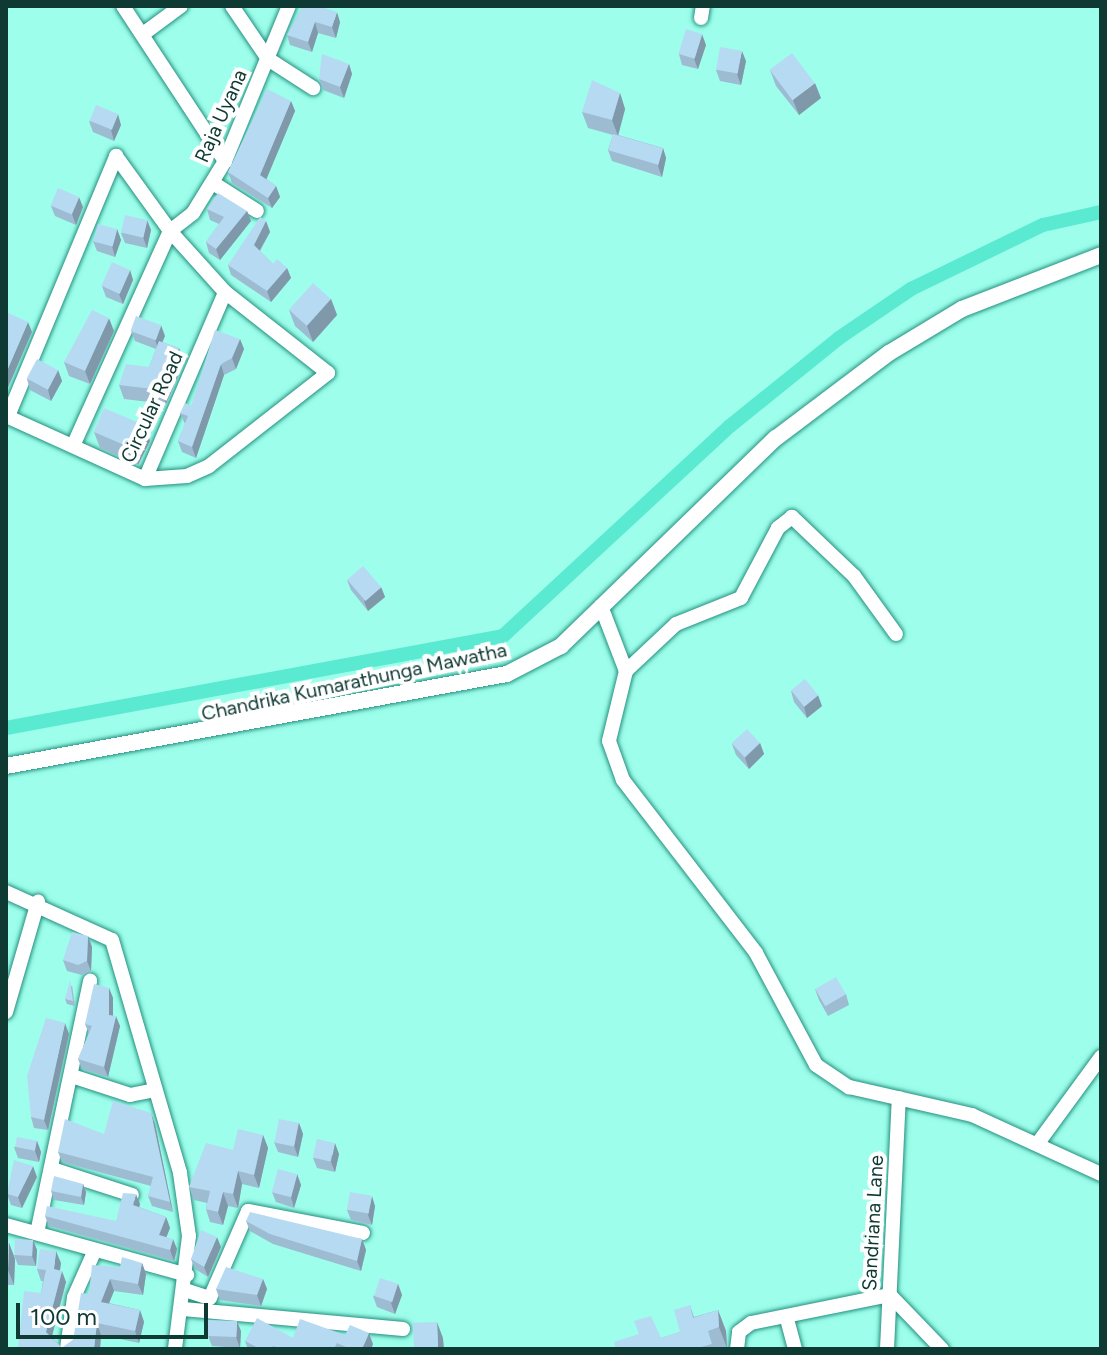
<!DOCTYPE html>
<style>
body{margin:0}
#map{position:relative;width:1107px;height:1355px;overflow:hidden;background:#9cfeeb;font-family:Figtree,sans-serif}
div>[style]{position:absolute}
.canal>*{height:14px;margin:-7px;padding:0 7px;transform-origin:7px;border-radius:7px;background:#5ae9d1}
.roads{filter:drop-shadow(0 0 2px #24907f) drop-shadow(0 0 2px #24907f)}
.minor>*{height:14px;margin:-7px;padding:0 7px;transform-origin:7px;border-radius:7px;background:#fff}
.major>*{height:16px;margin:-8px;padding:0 8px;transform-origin:8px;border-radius:8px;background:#fff}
.wall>*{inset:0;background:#9dbbd1}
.shaded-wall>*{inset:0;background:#8099aa}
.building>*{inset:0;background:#b7daf3;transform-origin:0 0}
span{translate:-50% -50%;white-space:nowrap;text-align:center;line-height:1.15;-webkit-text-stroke:8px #fff;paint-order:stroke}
.street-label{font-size:20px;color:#0f3a33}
.frame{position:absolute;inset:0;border:8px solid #0f3a33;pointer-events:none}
.scale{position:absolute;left:16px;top:1303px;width:192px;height:36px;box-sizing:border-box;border:4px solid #0f3a33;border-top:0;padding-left:10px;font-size:24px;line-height:28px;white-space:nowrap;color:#0f3a33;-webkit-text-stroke:6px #fff;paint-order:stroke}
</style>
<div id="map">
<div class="canal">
<i style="left:6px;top:728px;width:505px;rotate:-10.49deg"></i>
<i style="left:503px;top:636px;width:309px;rotate:-42.8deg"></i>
<i style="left:730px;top:426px;width:140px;rotate:-38.9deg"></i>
<i style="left:839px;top:338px;width:87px;rotate:-34.2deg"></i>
<i style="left:911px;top:289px;width:147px;rotate:-25.9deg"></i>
<i style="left:1043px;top:225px;width:59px;rotate:-12.6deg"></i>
</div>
<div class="roads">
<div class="minor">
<i style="left:123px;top:6px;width:186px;rotate:56.7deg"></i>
<i style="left:232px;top:6px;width:64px;rotate:55.8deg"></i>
<i style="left:268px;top:59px;width:54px;rotate:32.8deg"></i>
<i style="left:701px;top:18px;width:12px;rotate:-81deg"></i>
<i style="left:143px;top:34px;width:47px;rotate:-36.4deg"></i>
<i style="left:213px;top:183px;width:52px;rotate:32.5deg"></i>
<i style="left:6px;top:416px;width:153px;rotate:24.4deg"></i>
<i style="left:145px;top:479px;width:203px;rotate:-66.8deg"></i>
<i style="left:225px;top:292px;width:82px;rotate:-132deg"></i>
<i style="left:170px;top:231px;width:29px;rotate:-38deg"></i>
<i style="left:193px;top:213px;width:61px;rotate:-58.4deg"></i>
<i style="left:225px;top:161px;width:168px;rotate:-67.6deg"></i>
<i style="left:8px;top:416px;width:282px;rotate:-67.4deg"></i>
<i style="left:116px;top:156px;width:92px;rotate:54.2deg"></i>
<i style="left:170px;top:231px;width:234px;rotate:114.3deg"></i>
<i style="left:145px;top:479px;width:42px;rotate:-4.1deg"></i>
<i style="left:187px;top:476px;width:24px;rotate:-24deg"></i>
<i style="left:209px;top:466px;width:151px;rotate:-38deg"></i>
<i style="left:328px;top:373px;width:131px;rotate:-141.8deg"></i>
<i style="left:601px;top:606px;width:70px;rotate:69deg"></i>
<i style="left:896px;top:634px;width:72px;rotate:-125.9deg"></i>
<i style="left:854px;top:576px;width:86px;rotate:-136.4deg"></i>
<i style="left:792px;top:517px;width:18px;rotate:142deg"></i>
<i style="left:778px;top:528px;width:79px;rotate:117.9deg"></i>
<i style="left:741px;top:598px;width:70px;rotate:158.2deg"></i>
<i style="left:676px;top:624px;width:69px;rotate:136.8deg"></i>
<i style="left:626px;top:671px;width:72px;rotate:103.7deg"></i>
<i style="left:609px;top:741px;width:41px;rotate:70.3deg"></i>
<i style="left:623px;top:780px;width:218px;rotate:52.4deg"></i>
<i style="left:756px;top:953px;width:127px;rotate:61.8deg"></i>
<i style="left:816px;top:1065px;width:40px;rotate:34deg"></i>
<i style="left:849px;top:1087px;width:126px;rotate:12.8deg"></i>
<i style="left:972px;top:1115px;width:142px;rotate:24.6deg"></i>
<i style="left:6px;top:892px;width:116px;rotate:24.4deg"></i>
<i style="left:112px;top:940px;width:243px;rotate:73.7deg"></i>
<i style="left:180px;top:1173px;width:64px;rotate:81.9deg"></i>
<i style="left:189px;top:1236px;width:114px;rotate:97.1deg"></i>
<i style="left:6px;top:1012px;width:115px;rotate:-73.8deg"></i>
<i style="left:75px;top:1077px;width:58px;rotate:18.1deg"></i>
<i style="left:130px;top:1095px;width:25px;rotate:-11deg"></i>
<i style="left:1038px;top:1143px;width:107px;rotate:-53.8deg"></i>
<i style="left:52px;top:1169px;width:84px;rotate:18deg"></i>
<i style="left:6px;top:1225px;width:188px;rotate:15.4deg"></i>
<i style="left:37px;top:1233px;width:258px;rotate:-78.1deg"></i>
<i style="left:185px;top:1290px;width:26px;rotate:18deg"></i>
<i style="left:210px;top:1298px;width:95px;rotate:-66.4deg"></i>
<i style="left:248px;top:1211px;width:117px;rotate:10.8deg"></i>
<i style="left:183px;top:1309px;width:221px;rotate:5.2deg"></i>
<i style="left:787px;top:1319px;width:31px;rotate:75deg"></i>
<i style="left:67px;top:1349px;width:52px;rotate:-82.3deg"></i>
<i style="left:74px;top:1297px;width:51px;rotate:-65.9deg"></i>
<i style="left:737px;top:1349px;width:17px;rotate:-83deg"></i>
<i style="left:739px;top:1332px;width:15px;rotate:-37deg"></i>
<i style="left:751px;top:1323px;width:142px;rotate:-11.4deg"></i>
<i style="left:890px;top:1295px;width:75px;rotate:46.1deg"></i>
<i style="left:887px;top:1349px;width:251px;rotate:-87.3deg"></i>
</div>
<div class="major">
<i style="left:6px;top:766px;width:509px;rotate:-10.41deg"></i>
<i style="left:507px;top:674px;width:61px;rotate:-27.4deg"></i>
<i style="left:561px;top:646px;width:299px;rotate:-44.1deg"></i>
<i style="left:776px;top:438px;width:141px;rotate:-37deg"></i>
<i style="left:889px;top:353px;width:85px;rotate:-31.1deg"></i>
<i style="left:962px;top:309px;width:149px;rotate:-21.2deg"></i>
</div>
</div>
<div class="wall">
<i style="clip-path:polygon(303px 6px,340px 22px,336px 38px,318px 33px,312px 52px,290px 45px,287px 35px)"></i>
<i style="clip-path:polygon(706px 45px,698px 69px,682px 65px,679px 54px)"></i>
<i style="clip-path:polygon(746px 61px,741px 85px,720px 81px,716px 70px)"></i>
<i style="clip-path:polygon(349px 64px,352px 74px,344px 98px,323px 90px,319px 79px)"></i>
<i style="clip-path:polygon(770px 70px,821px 98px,799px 115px,776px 86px)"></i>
<i style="clip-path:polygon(620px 93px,625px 109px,618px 135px,663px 148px,666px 158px,662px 177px,612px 161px,608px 150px,613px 135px,588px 128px,582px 112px)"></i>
<i style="clip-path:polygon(291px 101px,295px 111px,266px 179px,276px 186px,280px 197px,272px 208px,232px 183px,228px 172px)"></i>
<i style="clip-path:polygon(89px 121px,121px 125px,114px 141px,93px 132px)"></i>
<i style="clip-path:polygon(51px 206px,83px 207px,76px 225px,55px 216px)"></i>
<i style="clip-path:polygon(207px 209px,247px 211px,251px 221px,220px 260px,209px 253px,206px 242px,219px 224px,210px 220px)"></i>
<i style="clip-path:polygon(147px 220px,151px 230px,147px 248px,125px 243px,121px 233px)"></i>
<i style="clip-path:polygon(266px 221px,270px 232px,260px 251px,273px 264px,287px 268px,291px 278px,271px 302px,231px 275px,228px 265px)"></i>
<i style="clip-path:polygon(117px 229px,121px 240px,115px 257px,97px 251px,93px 241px)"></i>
<i style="clip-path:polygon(130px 270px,133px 280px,123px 304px,106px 297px,102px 286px)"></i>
<i style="clip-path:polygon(331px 299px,337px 315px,313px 342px,295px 326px,289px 310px)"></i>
<i style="clip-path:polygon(114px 331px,90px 384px,69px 376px,64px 362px)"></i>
<i style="clip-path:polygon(131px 331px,165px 336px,162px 342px,179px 348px,184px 362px,166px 404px,124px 399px,119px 385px,149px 367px,156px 349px,135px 341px)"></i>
<i style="clip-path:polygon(240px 339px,244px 349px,236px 369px,224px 375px,196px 458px,182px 452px,178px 441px,185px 424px,180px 413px,191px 406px)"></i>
<i style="clip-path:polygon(58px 370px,62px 381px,51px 401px,30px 390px,27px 379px)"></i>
<i style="clip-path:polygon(145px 425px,150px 441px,138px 465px,100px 448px,94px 432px)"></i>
<i style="clip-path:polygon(347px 580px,381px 587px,385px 597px,368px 611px,351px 590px)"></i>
<i style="clip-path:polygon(791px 691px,822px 706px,807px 718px,794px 702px)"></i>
<i style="clip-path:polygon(760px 743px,764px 754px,749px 769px,736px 755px,732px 744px)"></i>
<i style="clip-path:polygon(88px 936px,92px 947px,91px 971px,82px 975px,67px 971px,63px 960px)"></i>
<i style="clip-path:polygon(72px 985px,75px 1006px,67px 1004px,65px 999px)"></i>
<i style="clip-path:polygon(109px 988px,113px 998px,113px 1015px,120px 1026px,108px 1077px,82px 1069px,78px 1059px,89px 1034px,85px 1024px)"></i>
<i style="clip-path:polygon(815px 989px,846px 994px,849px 1005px,828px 1016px,819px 1000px)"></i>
<i style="clip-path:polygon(69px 1034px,48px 1130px,34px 1128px,31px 1117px)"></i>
<i style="clip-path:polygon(299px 1123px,303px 1134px,298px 1157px,278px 1152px,274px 1142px)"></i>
<i style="clip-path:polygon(155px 1124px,173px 1212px,152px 1206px,148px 1196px,151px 1186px,62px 1162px,58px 1152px,104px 1134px)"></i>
<i style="clip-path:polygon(263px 1135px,268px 1148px,259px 1188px,242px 1184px,238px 1208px,228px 1206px,223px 1225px,210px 1222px,206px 1209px,207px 1203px,194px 1200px,189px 1187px,233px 1150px)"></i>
<i style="clip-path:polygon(37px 1141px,41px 1152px,39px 1162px,18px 1158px,14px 1147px)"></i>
<i style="clip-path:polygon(339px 1154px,335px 1172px,317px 1168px,313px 1158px)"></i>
<i style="clip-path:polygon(297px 1174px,301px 1185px,294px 1208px,276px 1202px,272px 1192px)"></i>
<i style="clip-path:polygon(37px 1177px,22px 1208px,11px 1205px,7px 1194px)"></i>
<i style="clip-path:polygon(83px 1184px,86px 1192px,84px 1205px,54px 1200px,51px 1191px)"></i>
<i style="clip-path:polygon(140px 1204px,139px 1207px,166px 1217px,170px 1228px,166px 1237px,177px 1249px,174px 1261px,49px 1226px,45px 1216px,116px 1221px)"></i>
<i style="clip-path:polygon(375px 1206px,372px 1225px,351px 1220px,347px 1210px)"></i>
<i style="clip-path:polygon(246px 1221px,362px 1239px,366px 1250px,361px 1271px,273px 1244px,250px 1231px)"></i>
<i style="clip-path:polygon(33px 1240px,37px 1250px,36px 1266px,18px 1265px,14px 1255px)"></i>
<i style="clip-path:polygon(6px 1243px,9px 1243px,15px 1259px,14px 1285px,6px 1285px)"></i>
<i style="clip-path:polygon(221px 1247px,208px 1277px,195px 1269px,191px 1259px)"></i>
<i style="clip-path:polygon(61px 1263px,60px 1271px,66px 1282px,52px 1337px,62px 1348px,73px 1340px,89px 1294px,120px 1267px,142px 1263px,146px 1274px,143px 1295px,114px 1291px,109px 1303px,140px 1310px,144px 1322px,139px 1343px,101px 1335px,100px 1349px,18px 1349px,41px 1293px,43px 1281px,41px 1281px,37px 1269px)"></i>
<i style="clip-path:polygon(263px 1279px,267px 1289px,261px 1306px,220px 1300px,216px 1289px)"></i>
<i style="clip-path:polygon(398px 1284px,402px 1295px,395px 1314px,377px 1307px,373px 1296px)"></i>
<i style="clip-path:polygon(690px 1305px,694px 1317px,718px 1310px,726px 1331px,727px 1348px,616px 1349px,661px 1338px,680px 1332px)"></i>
<i style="clip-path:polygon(241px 1331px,240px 1348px,212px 1346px,208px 1336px)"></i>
<i style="clip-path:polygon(293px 1338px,373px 1344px,371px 1349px,248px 1349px,245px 1341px)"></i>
</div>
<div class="shaded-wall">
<i style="clip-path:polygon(337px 12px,340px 22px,336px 38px,332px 27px)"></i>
<i style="clip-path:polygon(315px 22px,318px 33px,312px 52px,308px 42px)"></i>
<i style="clip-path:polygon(702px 34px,706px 45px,698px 69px,694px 59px)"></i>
<i style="clip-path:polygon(742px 51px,746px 61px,741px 85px,737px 74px)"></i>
<i style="clip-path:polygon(349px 64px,352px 74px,344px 98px,340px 87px)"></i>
<i style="clip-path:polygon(815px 83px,821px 98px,799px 115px,793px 100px)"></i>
<i style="clip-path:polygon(620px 93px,625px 109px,618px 136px,612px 120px)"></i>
<i style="clip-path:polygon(291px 101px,295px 111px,264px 185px,260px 175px)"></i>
<i style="clip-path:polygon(118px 114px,121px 125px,114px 141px,111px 130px)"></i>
<i style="clip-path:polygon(663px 148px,666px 158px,662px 177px,658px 166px)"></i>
<i style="clip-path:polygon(276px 186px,280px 197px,272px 208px,268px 198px)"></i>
<i style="clip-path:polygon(79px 197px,83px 207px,76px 225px,72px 214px)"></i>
<i style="clip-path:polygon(247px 211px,251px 221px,220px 260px,216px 249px)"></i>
<i style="clip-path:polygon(147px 220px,151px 230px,147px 248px,143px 237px)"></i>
<i style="clip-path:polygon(266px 221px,270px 232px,257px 255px,254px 245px)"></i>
<i style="clip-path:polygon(117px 229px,121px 240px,115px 257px,112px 246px)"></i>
<i style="clip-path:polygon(287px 268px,291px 278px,271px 302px,267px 291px)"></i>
<i style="clip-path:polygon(130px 270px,133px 280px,123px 304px,119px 294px)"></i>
<i style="clip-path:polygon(331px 299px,337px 315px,313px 342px,307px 326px)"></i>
<i style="clip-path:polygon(109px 318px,114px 331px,90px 384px,85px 371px)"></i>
<i style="clip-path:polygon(28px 322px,32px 332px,6px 392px,6px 373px)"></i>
<i style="clip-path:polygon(161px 325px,165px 336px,159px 350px,155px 340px)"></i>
<i style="clip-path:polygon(240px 339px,244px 349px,236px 369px,232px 358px)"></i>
<i style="clip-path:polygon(179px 348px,184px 362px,166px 404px,161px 390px)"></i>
<i style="clip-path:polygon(221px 364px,224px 375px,196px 458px,192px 447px)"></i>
<i style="clip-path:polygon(58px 370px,62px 381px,51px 401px,48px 390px)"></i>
<i style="clip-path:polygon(145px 425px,150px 441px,138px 465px,133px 449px)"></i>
<i style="clip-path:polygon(381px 587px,385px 597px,368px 611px,364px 601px)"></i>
<i style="clip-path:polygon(818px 695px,822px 706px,807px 718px,804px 707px)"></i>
<i style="clip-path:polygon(760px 743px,764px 754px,749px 769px,745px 758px)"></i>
<i style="clip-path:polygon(88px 936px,92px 947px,91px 971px,87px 961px)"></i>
<i style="clip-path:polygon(109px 988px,113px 998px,113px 1025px,109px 1015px)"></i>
<i style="clip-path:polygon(116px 1016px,120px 1026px,108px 1077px,104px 1067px)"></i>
<i style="clip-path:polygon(65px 1023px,69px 1034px,48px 1130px,44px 1120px)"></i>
<i style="clip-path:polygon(151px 1113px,155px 1124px,173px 1212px,170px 1202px)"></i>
<i style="clip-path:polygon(299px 1123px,303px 1134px,298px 1157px,294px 1146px)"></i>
<i style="clip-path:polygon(263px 1135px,268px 1148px,259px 1188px,254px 1175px)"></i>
<i style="clip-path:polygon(37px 1141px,41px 1152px,39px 1162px,35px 1151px)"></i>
<i style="clip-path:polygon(335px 1143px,339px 1154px,335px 1172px,331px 1162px)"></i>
<i style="clip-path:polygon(33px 1166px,37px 1177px,22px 1208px,18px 1197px)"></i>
<i style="clip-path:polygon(238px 1171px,242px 1184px,238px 1208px,233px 1194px)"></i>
<i style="clip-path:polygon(297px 1174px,301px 1185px,294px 1208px,291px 1197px)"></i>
<i style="clip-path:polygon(83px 1184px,86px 1192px,84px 1205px,81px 1197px)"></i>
<i style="clip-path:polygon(223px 1192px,228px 1206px,223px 1225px,218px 1212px)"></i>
<i style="clip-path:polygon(136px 1194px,140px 1204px,137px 1215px,133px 1205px)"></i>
<i style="clip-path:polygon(372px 1196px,375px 1206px,372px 1225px,368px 1215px)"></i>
<i style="clip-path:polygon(166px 1217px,170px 1228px,163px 1246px,159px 1235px)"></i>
<i style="clip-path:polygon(217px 1237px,221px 1247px,208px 1277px,204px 1267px)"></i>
<i style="clip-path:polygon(173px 1239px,177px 1249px,174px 1261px,170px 1250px)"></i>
<i style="clip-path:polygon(362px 1239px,366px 1250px,361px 1271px,357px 1261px)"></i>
<i style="clip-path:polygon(33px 1240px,37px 1250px,36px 1266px,32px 1256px)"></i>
<i style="clip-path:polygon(9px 1243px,15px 1259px,14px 1285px,8px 1270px)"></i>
<i style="clip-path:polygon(56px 1251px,61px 1263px,58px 1281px,54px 1269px)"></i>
<i style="clip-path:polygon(142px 1263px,146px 1274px,143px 1295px,138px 1284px)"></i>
<i style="clip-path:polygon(62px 1271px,66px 1282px,50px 1343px,46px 1332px)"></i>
<i style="clip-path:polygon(110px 1279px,114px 1291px,105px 1313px,101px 1302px)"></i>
<i style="clip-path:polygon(263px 1279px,267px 1289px,261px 1306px,257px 1295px)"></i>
<i style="clip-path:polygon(398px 1284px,402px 1295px,395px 1314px,391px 1303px)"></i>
<i style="clip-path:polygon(140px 1310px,144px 1322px,139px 1343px,135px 1331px)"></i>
<i style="clip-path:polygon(718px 1310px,726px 1331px,727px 1348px,719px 1327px)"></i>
<i style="clip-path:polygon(237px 1321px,241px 1331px,240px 1348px,236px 1337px)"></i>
<i style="clip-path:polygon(437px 1322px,443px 1338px,444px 1349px,438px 1349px)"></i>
<i style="clip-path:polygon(97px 1323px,101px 1335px,100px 1349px,94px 1349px)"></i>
<i style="clip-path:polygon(369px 1333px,373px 1344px,371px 1349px,362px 1349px)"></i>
</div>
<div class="building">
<i style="clip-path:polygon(303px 6px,318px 6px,337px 12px,332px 27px,315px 22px,308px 42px,287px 35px)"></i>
<i style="left:686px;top:29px;width:17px;height:26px;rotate:17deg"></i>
<i style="left:720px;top:47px;width:22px;height:23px;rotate:10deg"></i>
<i style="left:792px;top:53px;width:38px;height:28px;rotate:53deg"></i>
<i style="clip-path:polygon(322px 54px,349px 64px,340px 87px,319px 79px)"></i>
<i style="clip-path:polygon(592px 80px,620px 93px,612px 120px,582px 112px)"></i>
<i style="clip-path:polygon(267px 89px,291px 101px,260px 175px,276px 186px,268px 198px,228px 172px)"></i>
<i style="left:96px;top:105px;width:24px;height:17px;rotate:22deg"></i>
<i style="left:613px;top:134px;width:52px;height:17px;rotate:16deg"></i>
<i style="left:58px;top:188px;width:23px;height:19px;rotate:23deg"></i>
<i style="clip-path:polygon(218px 193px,247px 211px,216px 249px,206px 242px,224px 217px,207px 209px)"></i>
<i style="left:125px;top:215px;width:23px;height:18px;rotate:13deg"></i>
<i style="clip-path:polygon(260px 217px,266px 221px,254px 245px,273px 264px,277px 259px,287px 268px,267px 291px,228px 265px)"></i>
<i style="left:98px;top:224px;width:20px;height:18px;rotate:15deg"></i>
<i style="left:112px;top:262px;width:20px;height:26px;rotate:24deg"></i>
<i style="left:313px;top:283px;width:24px;height:36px;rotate:42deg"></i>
<i style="clip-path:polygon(92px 310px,109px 318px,85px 371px,64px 362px)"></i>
<i style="clip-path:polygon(6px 312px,28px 322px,6px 373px)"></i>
<i style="left:136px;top:316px;width:27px;height:16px;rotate:20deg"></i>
<i style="clip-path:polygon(215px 330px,240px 339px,232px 358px,221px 364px,192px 447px,178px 441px,188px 416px,180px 413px,185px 403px,191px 406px)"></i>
<i style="clip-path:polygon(159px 341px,179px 348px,161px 390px,119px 385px,126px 364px,149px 367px)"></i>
<i style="left:37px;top:359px;width:24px;height:22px;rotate:28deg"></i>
<i style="left:104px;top:408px;width:44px;height:26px;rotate:23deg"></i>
<i style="left:363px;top:566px;width:28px;height:21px;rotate:49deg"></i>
<i style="left:805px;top:679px;width:21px;height:18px;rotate:51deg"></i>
<i style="left:747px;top:729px;width:19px;height:21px;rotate:47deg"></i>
<i style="clip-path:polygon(72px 932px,88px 936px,87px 961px,78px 965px,63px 960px)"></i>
<i style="left:836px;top:977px;width:20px;height:24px;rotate:60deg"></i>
<i style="clip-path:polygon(70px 980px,73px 1001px,65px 999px)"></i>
<i style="clip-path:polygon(94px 984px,109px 988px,109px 1015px,116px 1016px,104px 1067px,78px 1059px,92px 1026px,85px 1024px)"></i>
<i style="clip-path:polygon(46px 1018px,65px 1023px,44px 1120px,31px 1117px,27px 1076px)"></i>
<i style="clip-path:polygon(113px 1101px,151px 1113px,170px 1202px,148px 1196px,153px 1177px,58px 1152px,65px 1119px,104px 1134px)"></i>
<i style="left:279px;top:1119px;width:20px;height:24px;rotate:11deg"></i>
<i style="clip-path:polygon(238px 1129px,263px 1135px,254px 1175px,238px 1171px,233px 1194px,223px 1192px,218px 1212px,206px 1209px,210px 1191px,189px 1187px,206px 1143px,233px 1150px)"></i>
<i style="left:17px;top:1137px;width:20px;height:10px;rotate:11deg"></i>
<i style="left:317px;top:1139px;width:18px;height:19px;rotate:13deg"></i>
<i style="clip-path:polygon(14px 1160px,33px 1166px,18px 1197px,7px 1194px)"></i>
<i style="left:278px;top:1169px;width:20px;height:24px;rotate:15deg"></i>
<i style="clip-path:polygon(54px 1176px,83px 1184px,81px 1197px,51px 1191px)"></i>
<i style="left:350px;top:1192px;width:22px;height:18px;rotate:10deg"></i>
<i style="clip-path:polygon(123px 1193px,136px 1194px,133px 1205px,166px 1217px,159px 1235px,173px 1239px,170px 1250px,45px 1216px,47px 1206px,116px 1221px)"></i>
<i style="clip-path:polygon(250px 1212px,362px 1239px,357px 1261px,270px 1234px,246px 1221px)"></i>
<i style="clip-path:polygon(201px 1230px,217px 1237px,204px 1267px,191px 1259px)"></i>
<i style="left:15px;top:1239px;width:18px;height:16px;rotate:3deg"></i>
<i style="clip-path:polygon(6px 1243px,9px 1243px,8px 1270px,6px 1270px)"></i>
<i style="clip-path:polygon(40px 1249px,56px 1251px,54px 1269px,62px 1271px,46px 1332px,62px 1348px,73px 1340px,81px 1293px,89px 1294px,92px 1265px,120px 1267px,122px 1257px,142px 1263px,138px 1284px,110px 1279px,101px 1302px,140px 1310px,135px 1331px,97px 1323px,94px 1349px,50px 1348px,50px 1349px,18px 1349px,24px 1291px,41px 1293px,46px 1270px,37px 1269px)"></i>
<i style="clip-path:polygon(226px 1267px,263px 1279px,257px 1295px,216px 1289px)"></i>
<i style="left:380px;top:1278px;width:19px;height:19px;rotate:18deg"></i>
<i style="clip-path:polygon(690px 1305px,693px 1318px,718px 1310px,719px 1327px,708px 1331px,712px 1344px,694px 1349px,616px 1349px,614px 1342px,639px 1334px,634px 1321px,651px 1316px,661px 1338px,680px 1332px,674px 1310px)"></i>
<i style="clip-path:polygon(257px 1318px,293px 1338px,300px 1319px,345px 1335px,350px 1325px,369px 1333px,362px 1349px,350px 1349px,337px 1343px,334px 1349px,311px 1349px,307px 1347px,306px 1349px,282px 1349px,273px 1346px,271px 1349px,260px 1349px,245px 1341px)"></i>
<i style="left:208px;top:1320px;width:29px;height:16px;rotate:2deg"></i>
<i style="left:437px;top:1322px;width:27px;height:24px;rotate:88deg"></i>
</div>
<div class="street-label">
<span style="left:221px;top:116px;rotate:-66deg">Raja Uyana</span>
<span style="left:152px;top:407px;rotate:-65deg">Circular Road</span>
<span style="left:354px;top:682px;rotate:-12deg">Chandrika Kumarathunga Mawatha</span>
<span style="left:873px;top:1223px;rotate:-87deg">Sandriana Lane</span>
</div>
<div class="frame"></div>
<div class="scale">100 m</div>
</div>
